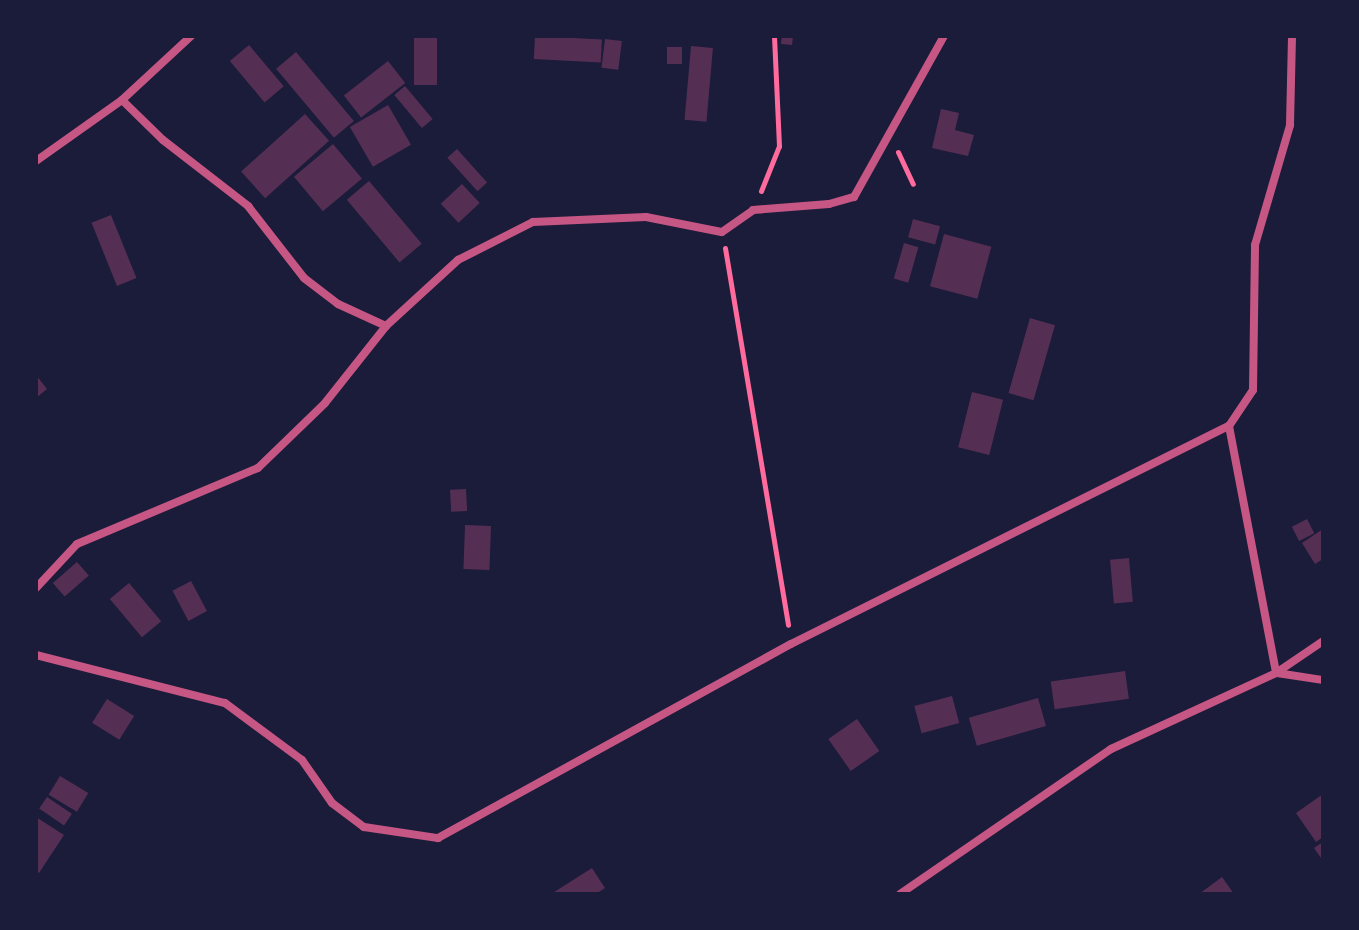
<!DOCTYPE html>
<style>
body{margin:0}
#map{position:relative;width:1359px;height:930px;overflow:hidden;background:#1b1b3a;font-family:Montserrat,sans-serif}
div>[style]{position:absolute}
.building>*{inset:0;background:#542f53;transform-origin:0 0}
.path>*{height:5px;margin:-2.5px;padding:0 2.5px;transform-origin:2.5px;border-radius:2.5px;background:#ff6b9d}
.minor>*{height:8px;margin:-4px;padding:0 4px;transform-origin:4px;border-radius:4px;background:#c65784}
span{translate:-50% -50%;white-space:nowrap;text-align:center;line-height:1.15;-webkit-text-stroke:6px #1b1b3a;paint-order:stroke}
.frame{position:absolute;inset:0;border:38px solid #1b1b3a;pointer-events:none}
</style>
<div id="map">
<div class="building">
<i style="left:414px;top:36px;width:23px;height:49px"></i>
<i style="left:535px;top:36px;width:67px;height:23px;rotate:3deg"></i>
<i style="clip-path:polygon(782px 36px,793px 36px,792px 45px,781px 44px)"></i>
<i style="left:605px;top:39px;width:17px;height:29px;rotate:7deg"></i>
<i style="left:249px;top:45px;width:54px;height:25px;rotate:50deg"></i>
<i style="left:691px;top:46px;width:22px;height:74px;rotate:5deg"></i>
<i style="left:667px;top:47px;width:15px;height:17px"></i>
<i style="left:296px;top:52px;width:90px;height:26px;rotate:50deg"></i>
<i style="left:388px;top:61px;width:28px;height:56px;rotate:52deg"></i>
<i style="left:405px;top:86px;width:43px;height:14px;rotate:50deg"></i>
<i style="left:388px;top:105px;width:46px;height:44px;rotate:60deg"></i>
<i style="clip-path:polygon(941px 109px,959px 113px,955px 130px,974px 135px,968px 156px,932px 148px)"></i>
<i style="left:305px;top:114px;width:36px;height:86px;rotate:48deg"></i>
<i style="left:333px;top:144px;width:45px;height:51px;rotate:50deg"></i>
<i style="left:457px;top:149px;width:45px;height:13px;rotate:48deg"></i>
<i style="left:369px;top:181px;width:82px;height:29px;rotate:50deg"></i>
<i style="left:462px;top:184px;width:26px;height:29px;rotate:47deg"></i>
<i style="left:111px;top:215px;width:68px;height:21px;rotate:68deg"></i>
<i style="left:913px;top:219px;width:28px;height:19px;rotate:15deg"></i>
<i style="left:944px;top:234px;width:49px;height:54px;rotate:15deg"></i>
<i style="left:904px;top:243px;width:15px;height:37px;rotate:16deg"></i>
<i style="left:1030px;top:318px;width:26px;height:78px;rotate:16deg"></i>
<i style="clip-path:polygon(36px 375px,47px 389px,36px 398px)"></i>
<i style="left:972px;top:392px;width:32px;height:57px;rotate:14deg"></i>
<i style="left:466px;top:489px;width:22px;height:16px;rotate:87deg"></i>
<i style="left:1307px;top:519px;width:16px;height:17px;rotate:63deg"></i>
<i style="left:465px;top:525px;width:26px;height:44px;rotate:2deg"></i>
<i style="clip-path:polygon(1323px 529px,1323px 559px,1315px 564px,1302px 543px)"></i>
<i style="left:1129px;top:558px;width:44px;height:19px;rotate:85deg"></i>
<i style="left:77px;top:562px;width:18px;height:32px;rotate:49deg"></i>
<i style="left:191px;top:581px;width:34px;height:21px;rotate:62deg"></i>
<i style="left:129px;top:583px;width:50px;height:25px;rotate:50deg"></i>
<i style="left:1125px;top:671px;width:28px;height:75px;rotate:82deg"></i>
<i style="left:952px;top:696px;width:28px;height:39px;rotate:75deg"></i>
<i style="left:1038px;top:698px;width:29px;height:72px;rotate:74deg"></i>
<i style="left:107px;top:699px;width:32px;height:28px;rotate:32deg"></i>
<i style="left:857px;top:719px;width:39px;height:35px;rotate:55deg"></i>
<i style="left:60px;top:776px;width:33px;height:22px;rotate:31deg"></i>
<i style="clip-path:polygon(1323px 794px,1323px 837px,1316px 842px,1296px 813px)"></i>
<i style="left:47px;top:797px;width:30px;height:14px;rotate:34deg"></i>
<i style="clip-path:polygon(36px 817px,64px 835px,39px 873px,36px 871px)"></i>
<i style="clip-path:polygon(1323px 842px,1323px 861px,1314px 848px)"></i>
<i style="clip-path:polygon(592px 868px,605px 888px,596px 894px,551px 894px)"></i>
<i style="clip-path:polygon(1222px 877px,1234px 894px,1199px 894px)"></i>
</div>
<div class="path">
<i style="left:898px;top:152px;width:35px;rotate:65deg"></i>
<i style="left:761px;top:191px;width:48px;rotate:-68.2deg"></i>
<i style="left:779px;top:146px;width:110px;rotate:-92.6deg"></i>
<i style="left:725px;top:248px;width:382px;rotate:80.5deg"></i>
</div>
<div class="minor">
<i style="left:122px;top:100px;width:57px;rotate:44.3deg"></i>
<i style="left:163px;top:140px;width:108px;rotate:37.8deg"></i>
<i style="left:248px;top:206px;width:91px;rotate:52.1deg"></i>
<i style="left:304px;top:278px;width:43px;rotate:37.4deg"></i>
<i style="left:338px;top:304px;width:53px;rotate:24.6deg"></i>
<i style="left:36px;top:161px;width:105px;rotate:-35.3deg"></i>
<i style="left:122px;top:100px;width:94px;rotate:-42.8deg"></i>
<i style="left:1229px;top:426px;width:251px;rotate:79.2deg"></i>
<i style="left:36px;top:588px;width:60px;rotate:-47deg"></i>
<i style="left:77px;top:544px;width:196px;rotate:-22.8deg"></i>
<i style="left:258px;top:468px;width:93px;rotate:-44.1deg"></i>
<i style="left:325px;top:403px;width:98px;rotate:-51.6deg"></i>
<i style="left:386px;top:326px;width:98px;rotate:-42.5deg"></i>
<i style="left:458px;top:260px;width:84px;rotate:-26.9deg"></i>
<i style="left:533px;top:222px;width:113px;rotate:-2.5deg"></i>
<i style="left:646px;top:217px;width:77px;rotate:11.2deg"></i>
<i style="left:722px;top:232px;width:38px;rotate:-35deg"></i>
<i style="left:753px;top:210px;width:76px;rotate:-4.5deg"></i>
<i style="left:829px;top:204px;width:26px;rotate:-16deg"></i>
<i style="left:854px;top:197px;width:184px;rotate:-60.8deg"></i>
<i style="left:36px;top:655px;width:195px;rotate:14.3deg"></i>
<i style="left:225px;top:703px;width:96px;rotate:36.5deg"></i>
<i style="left:302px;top:760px;width:52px;rotate:55.1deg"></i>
<i style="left:332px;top:803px;width:40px;rotate:37deg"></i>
<i style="left:364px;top:827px;width:75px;rotate:8.5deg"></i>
<i style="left:438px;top:838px;width:403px;rotate:-28.8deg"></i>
<i style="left:791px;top:644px;width:489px;rotate:-26.5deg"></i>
<i style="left:1229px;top:426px;width:43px;rotate:-56.3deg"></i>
<i style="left:1253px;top:390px;width:145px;rotate:-89.2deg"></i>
<i style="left:1255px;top:245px;width:125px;rotate:-73.7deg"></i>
<i style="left:1290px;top:125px;width:89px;rotate:-88.7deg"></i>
<i style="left:1277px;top:673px;width:47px;rotate:8.7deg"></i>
<i style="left:900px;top:894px;width:256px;rotate:-34.5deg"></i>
<i style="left:1111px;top:749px;width:182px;rotate:-24.7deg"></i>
<i style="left:1276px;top:673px;width:57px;rotate:-34.2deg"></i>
</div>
<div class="frame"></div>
</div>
